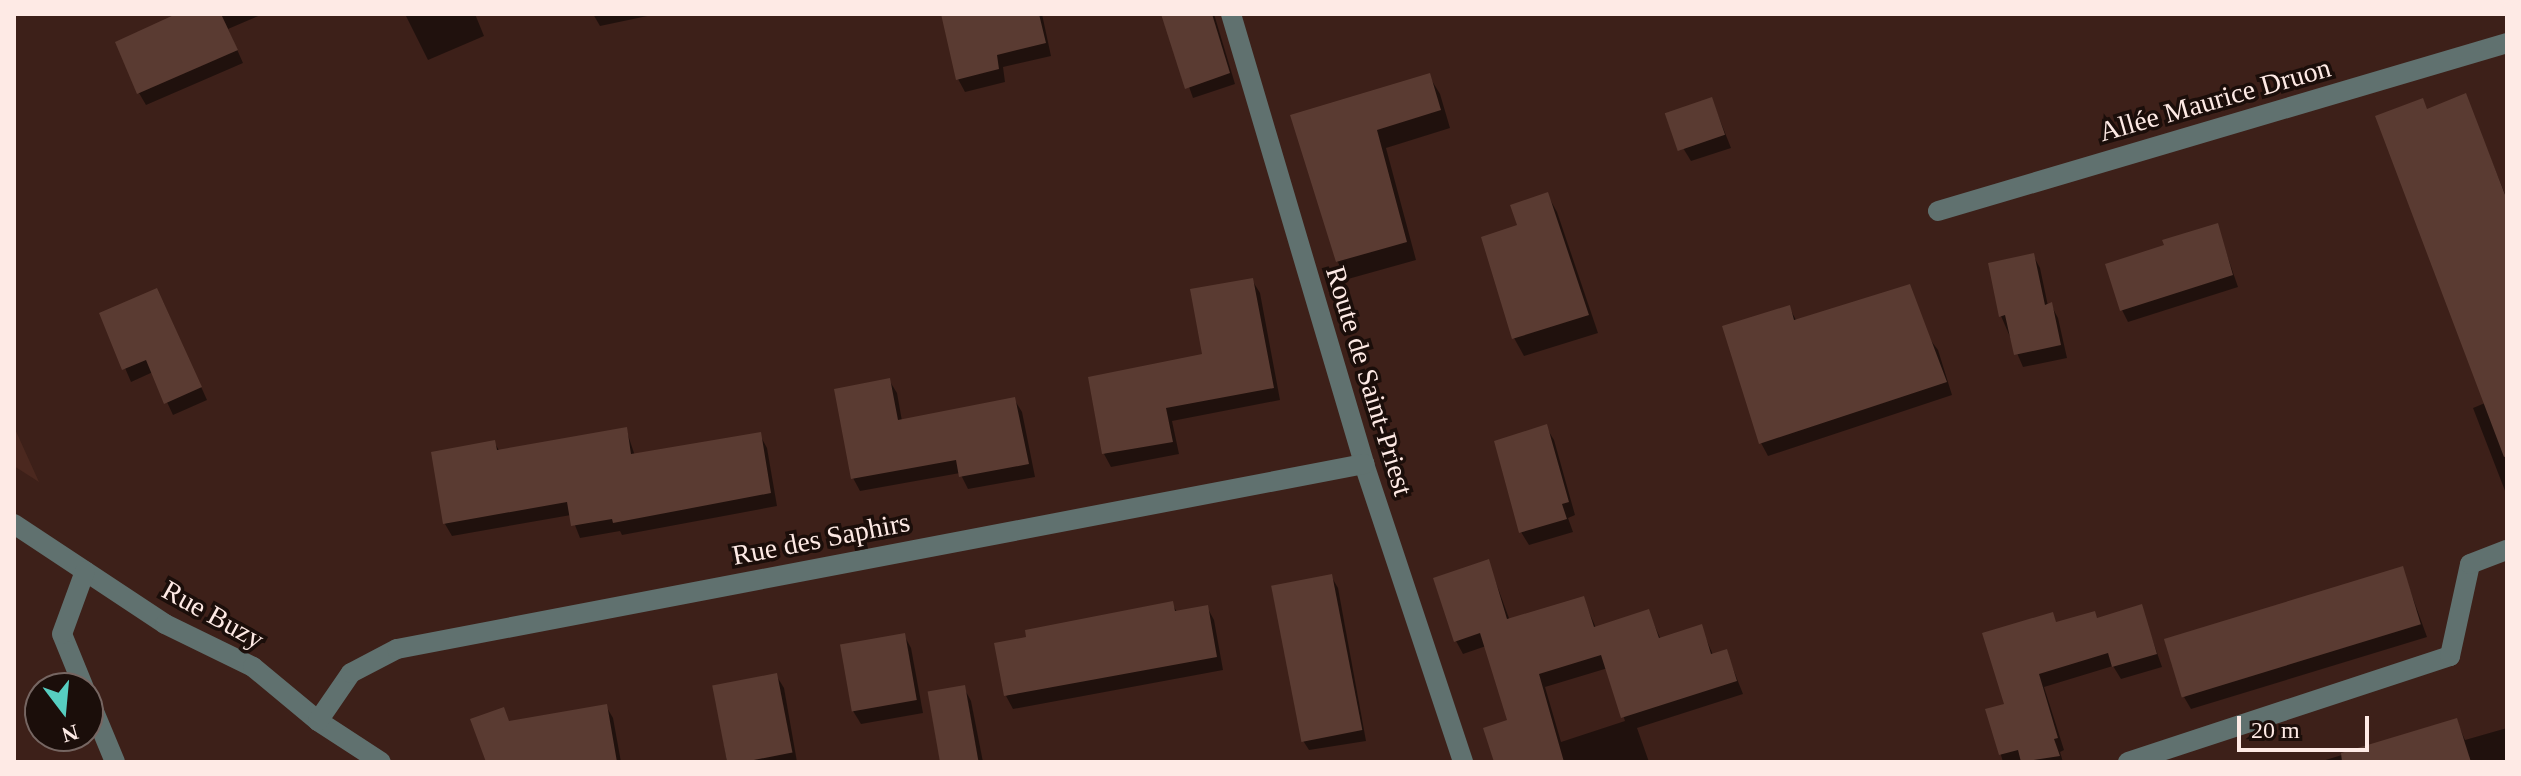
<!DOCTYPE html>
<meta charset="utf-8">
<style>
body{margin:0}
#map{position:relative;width:2521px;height:776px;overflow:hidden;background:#3d2019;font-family:Georgia,serif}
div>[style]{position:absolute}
.built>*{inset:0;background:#4b281f}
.shadow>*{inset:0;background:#0007}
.building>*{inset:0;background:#5a3b32;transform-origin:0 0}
.street>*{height:20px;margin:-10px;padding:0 10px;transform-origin:10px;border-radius:10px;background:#60716f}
span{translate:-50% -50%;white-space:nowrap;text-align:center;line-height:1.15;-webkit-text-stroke:7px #1b0e0a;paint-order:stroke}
.street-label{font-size:28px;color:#feeae5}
.frame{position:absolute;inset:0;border:16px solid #feeae5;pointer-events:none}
.north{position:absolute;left:24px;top:672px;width:80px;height:80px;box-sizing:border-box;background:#1b0e0a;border:2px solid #766662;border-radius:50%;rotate:164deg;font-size:22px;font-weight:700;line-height:32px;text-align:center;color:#feeae5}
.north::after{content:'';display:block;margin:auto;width:28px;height:36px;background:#57cec1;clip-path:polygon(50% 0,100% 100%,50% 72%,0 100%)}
.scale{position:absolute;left:2237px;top:716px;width:132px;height:36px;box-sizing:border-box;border:4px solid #feeae5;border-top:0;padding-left:10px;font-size:24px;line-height:28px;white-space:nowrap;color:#feeae5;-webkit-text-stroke:6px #1b0e0a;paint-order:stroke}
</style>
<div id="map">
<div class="built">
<i style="clip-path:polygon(14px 427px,39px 482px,14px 466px)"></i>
</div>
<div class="shadow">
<i style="clip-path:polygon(181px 14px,263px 14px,228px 29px,243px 63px,146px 105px,139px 93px)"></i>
<i style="clip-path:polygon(405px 14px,475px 14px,484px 36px,428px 60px)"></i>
<i style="clip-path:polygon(593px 14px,657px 14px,600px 26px)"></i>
<i style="clip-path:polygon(943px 14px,1042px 14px,1051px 56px,1003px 67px,1005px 82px,965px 92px,958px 79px)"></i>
<i style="clip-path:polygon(1163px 14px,1214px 14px,1235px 84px,1193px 98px)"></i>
<i style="clip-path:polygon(1429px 76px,1440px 94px,1450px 128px,1386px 148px,1416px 260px,1348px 279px,1337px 261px,1293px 117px)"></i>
<i style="clip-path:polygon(2465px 95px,2507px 199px,2507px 496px,2473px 408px,2485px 403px,2427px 111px)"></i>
<i style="clip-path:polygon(1712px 100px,1731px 148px,1691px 161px,1683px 148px)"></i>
<i style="clip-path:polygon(1547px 194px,1557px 212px,1598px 333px,1524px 356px,1514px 338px,1519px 226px)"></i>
<i style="clip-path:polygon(2217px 226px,2238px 287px,2128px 322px,2122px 310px)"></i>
<i style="clip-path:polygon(2033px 255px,2040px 268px,2048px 306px,2051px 305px,2058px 318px,2067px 358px,2023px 367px,2001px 316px)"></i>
<i style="clip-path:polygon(1252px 280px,1260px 293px,1280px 400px,1172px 421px,1179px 454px,1111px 467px,1104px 454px,1204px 355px)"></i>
<i style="clip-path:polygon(1909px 286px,1929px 338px,1938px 350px,1952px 395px,1768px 456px,1761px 443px,1789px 307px,1796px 320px)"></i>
<i style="clip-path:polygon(163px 302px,207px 400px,173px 415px,153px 372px,131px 382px,102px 314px)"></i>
<i style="clip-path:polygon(889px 380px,897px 393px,902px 421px,1014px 399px,1022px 412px,1035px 477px,968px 489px,960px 473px,860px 491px,853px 478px)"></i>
<i style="clip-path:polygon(1546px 427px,1554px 440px,1575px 515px,1568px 518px,1573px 532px,1529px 545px,1521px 532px)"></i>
<i style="clip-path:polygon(626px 429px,635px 456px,760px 435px,767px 448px,777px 506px,622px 535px,620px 531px,580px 538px,571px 515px,452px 536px,445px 524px,494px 442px,500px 452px)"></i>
<i style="clip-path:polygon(evenodd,1488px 561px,1510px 621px,1583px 598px,1596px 628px,1648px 611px,1661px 640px,1701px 627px,1713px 655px,1726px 651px,1743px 694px,1637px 728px,1649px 762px,1496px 762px,1510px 721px,1486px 646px,1463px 654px,1456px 641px,1488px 561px,1608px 668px,1625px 721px,1561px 742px,1545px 687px,1608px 668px)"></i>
<i style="clip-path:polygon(2402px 568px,2427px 637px,2191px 709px,2184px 697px)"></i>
<i style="clip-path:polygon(1331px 576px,1338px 588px,1366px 741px,1309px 750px,1302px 739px)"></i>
<i style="clip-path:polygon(1172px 604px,1177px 612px,1207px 607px,1214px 620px,1223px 670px,1013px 709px,1006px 696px)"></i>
<i style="clip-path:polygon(2141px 607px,2162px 667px,2121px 679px,2113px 666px,2044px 687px,2064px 750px,2060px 752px,2063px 762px,2003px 762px,1988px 711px,2007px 705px,2057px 624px,2098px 620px)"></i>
<i style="clip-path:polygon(904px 635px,911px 648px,923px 713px,861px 724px,853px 711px)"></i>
<i style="clip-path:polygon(776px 675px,784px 688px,797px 762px,727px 762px,714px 686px)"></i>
<i style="clip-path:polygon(964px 688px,971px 701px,983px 762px,942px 762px)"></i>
<i style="clip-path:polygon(606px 706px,613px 718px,621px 762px,536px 762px)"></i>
<i style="clip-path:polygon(2456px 720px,2465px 740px,2507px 728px,2507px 762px,2319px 762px)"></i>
</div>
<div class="building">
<i style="clip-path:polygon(176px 14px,221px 14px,238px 50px,137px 94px,115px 42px)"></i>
<i style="clip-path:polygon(941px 14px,1039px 14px,1046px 43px,997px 55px,999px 69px,956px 80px)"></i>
<i style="clip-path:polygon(1161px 14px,1212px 14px,1230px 73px,1185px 89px)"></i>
<i style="clip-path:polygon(1430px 73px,1441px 110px,1377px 130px,1407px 242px,1336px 262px,1290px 115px)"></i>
<i style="clip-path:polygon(2466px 93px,2507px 200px,2507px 456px,2504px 457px,2375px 116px,2423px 98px,2427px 109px)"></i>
<i style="left:1712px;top:97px;width:40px;height:50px;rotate:71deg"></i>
<i style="clip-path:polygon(1548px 192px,1589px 315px,1512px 339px,1481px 237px,1517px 225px,1510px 205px)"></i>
<i style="clip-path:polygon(2218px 223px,2233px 275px,2120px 311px,2105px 264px,2164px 245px,2162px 240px)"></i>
<i style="clip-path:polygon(2034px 253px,2045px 305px,2052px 302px,2061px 345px,2014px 355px,2005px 315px,1999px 317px,1988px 263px)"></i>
<i style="clip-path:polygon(1253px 278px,1274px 388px,1166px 408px,1173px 442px,1102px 454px,1088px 377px,1202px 354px,1190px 289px)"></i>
<i style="clip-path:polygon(1910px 284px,1947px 382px,1759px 444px,1722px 326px,1790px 305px,1794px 320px)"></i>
<i style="clip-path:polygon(157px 288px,202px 387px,164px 404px,146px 360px,122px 370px,99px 313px)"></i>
<i style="clip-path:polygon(890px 378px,898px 420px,1015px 397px,1029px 464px,959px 477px,956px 460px,851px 479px,834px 389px)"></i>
<i style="clip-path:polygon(1547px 424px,1569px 502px,1562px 504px,1567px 519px,1519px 533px,1494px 441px)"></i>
<i style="clip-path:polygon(627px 427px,631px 454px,761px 432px,771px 493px,613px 523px,612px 519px,571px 526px,567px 502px,443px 524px,431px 452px,495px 440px,497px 450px)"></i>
<i style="clip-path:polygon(1489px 559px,1507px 619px,1584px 596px,1594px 627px,1649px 609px,1659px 638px,1702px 624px,1711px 654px,1727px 649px,1737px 681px,1621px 718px,1601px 655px,1539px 674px,1564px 762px,1494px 762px,1483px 728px,1507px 720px,1480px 633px,1454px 642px,1433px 578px)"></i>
<i style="left:2403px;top:566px;width:61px;height:250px;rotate:73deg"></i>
<i style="left:1332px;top:574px;width:159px;height:62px;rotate:79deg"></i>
<i style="clip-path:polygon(1173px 601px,1175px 611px,1208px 605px,1217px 657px,1004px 696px,994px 643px,1026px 637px,1025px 630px)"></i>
<i style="clip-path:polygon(2142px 604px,2157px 654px,2112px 667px,2108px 653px,2039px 674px,2058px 738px,2054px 739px,2060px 756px,2021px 762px,2018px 750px,1999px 755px,1985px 709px,2004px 704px,1982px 633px,2053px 612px,2056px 622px,2095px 611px,2097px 618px)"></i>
<i style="left:905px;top:633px;width:68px;height:66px;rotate:80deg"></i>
<i style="left:777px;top:673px;width:81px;height:66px;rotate:79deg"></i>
<i style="left:965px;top:685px;width:78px;height:38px;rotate:80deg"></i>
<i style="clip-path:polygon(607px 704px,617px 762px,486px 762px,470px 719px,504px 707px,509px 721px)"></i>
<i style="clip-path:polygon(2457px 718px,2471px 762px,2342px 762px,2341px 753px)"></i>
</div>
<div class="street">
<i style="left:1231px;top:14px;width:469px;rotate:73.5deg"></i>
<i style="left:1364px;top:464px;width:314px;rotate:71.6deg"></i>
<i style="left:1938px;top:211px;width:593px;rotate:-16.45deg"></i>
<i style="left:14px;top:524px;width:181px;rotate:33.5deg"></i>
<i style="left:165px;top:624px;width:98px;rotate:26deg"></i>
<i style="left:253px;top:667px;width:85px;rotate:39.7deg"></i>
<i style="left:318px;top:721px;width:75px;rotate:33.1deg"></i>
<i style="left:84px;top:688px;width:58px;rotate:-112.2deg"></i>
<i style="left:62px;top:634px;width:67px;rotate:-69.9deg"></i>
<i style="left:88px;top:697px;width:70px;rotate:67.4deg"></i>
<i style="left:318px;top:721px;width:58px;rotate:-55.5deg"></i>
<i style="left:351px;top:673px;width:52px;rotate:-27.6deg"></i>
<i style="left:397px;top:649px;width:985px;rotate:-10.83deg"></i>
<i style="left:2128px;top:762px;width:339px;rotate:-18.2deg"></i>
<i style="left:2450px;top:656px;width:94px;rotate:-77.7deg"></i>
<i style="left:2470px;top:564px;width:40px;rotate:-21deg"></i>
</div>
<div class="street-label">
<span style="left:2215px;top:100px;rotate:-16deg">Allée Maurice Druon</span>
<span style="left:1369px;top:381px;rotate:73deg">Route de Saint-Priest</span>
<span style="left:821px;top:539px;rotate:-11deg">Rue des Saphirs</span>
<span style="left:213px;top:615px;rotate:29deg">Rue Buzy</span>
</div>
<div class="frame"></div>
<div class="north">N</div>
<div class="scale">20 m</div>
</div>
